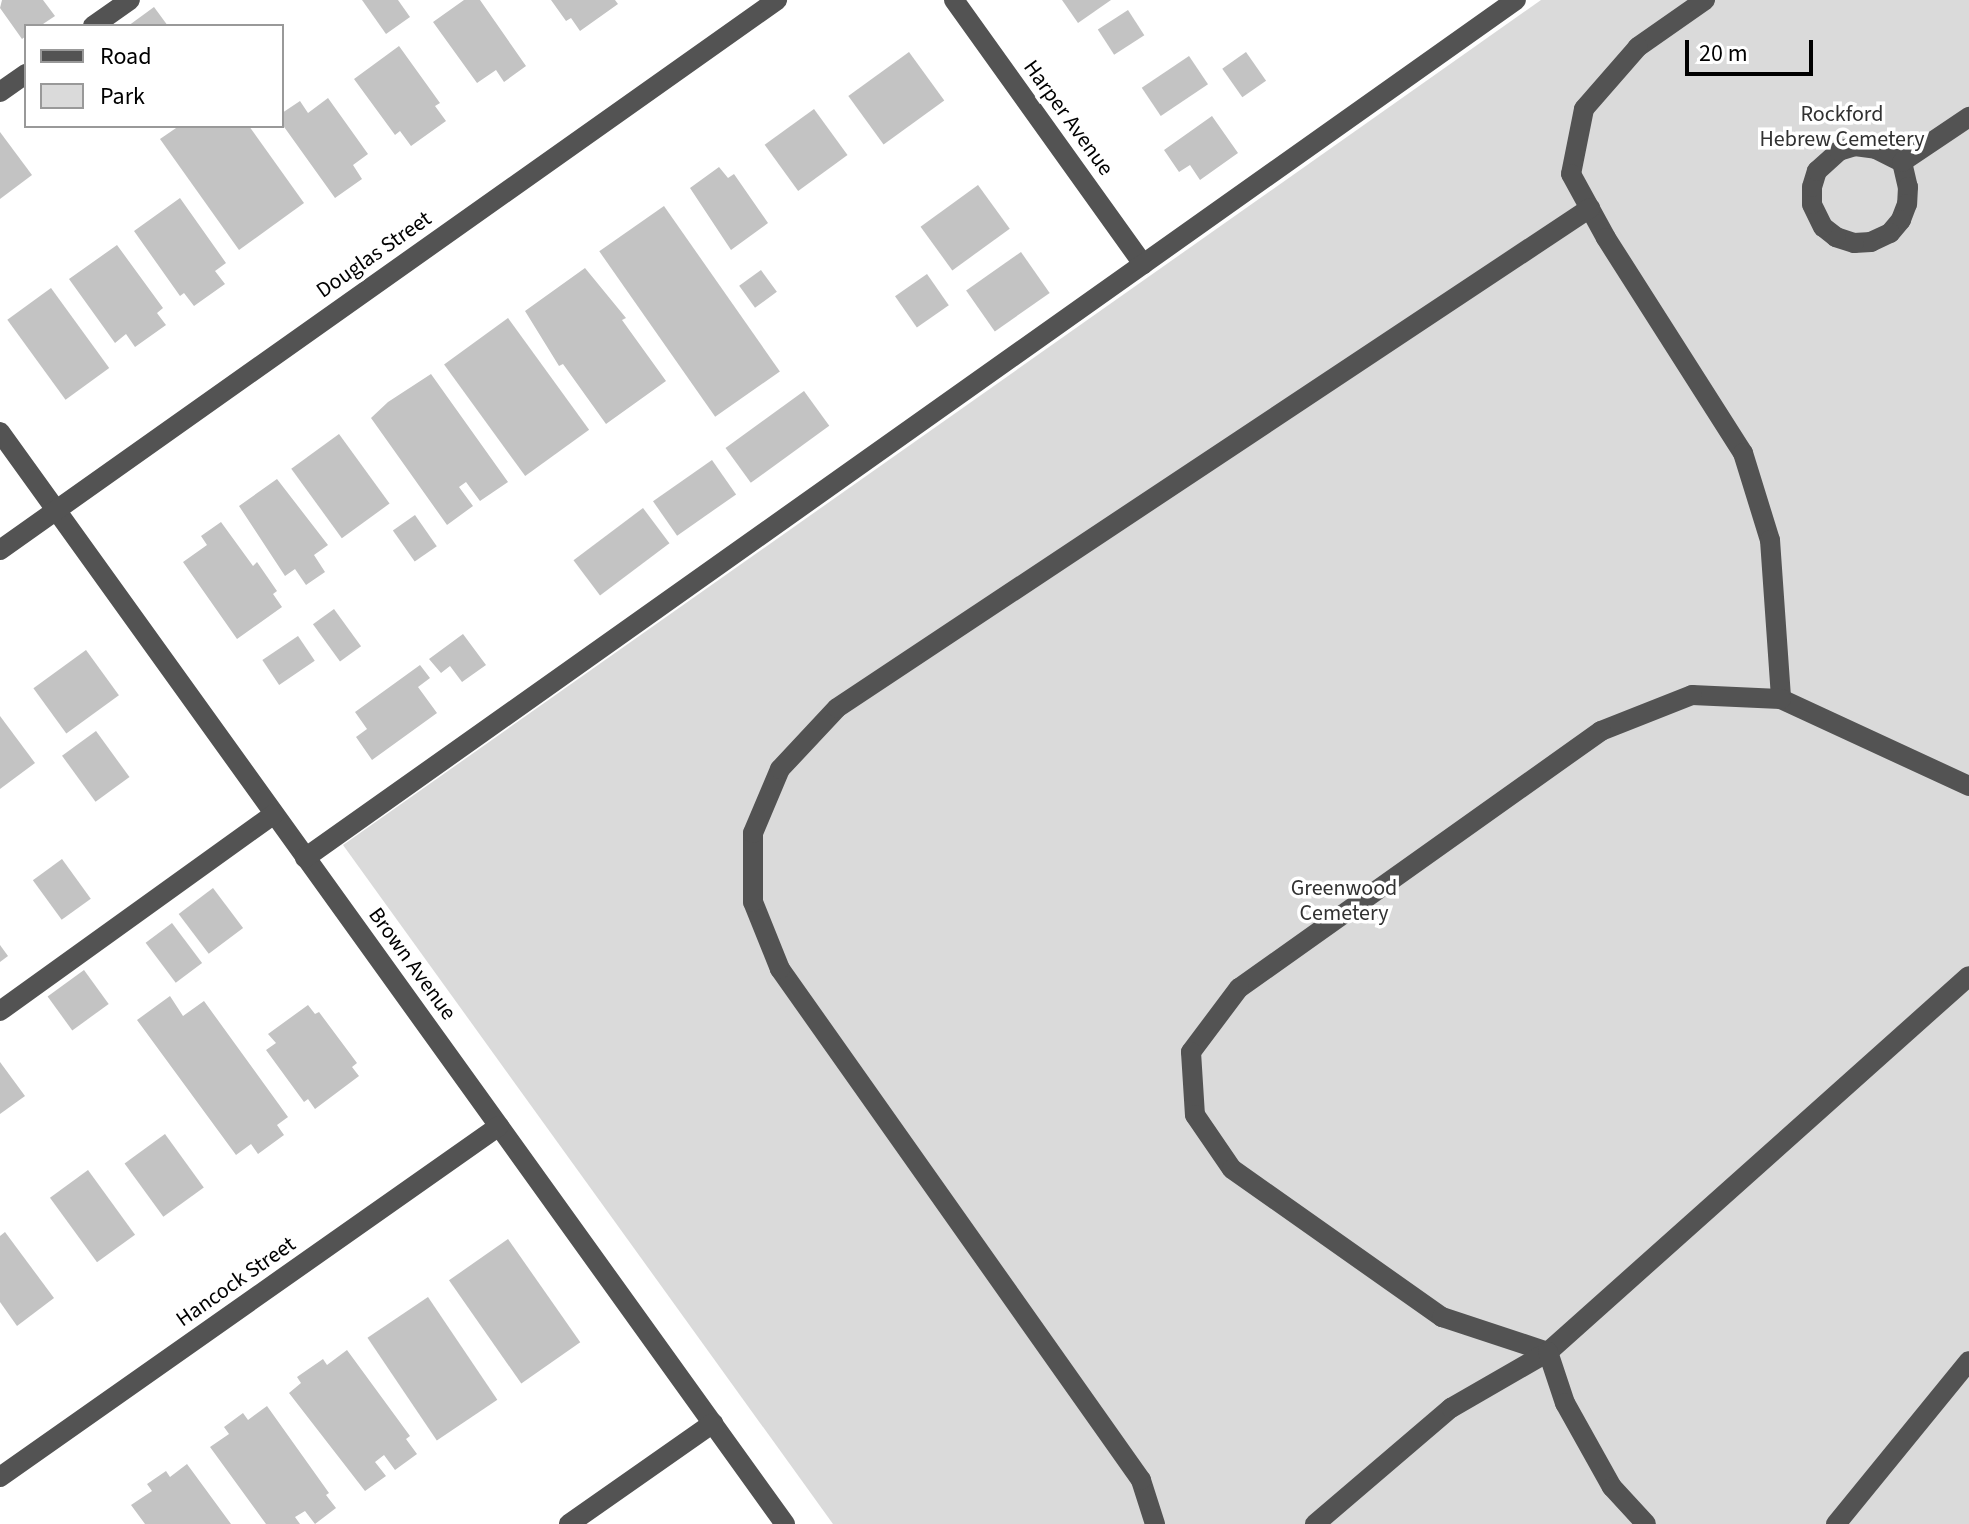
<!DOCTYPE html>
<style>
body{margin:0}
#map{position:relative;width:1969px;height:1524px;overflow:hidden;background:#fff;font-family:"Source Sans 3",sans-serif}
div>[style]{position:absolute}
.green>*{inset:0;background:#dadada}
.building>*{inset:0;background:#c3c3c3;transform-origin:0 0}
.minor>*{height:20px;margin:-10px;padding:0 10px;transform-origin:10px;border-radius:10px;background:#535353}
span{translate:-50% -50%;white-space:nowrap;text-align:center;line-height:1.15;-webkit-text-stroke:7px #fff;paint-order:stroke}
.park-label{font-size:22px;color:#313131}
.street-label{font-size:22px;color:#000}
.legend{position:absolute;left:24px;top:24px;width:260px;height:104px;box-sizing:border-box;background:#fff;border:2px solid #999;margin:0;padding:10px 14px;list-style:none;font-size:24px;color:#000}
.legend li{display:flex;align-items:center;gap:16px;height:40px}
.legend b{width:40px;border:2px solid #999}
.scale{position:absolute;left:1685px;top:40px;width:128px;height:36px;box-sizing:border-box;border:4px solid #000;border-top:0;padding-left:10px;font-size:24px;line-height:28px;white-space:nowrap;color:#000;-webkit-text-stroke:6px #fff;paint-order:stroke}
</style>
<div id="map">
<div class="green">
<i style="clip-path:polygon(1541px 0,1969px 0,1969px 1524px,833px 1524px,343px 845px)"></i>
</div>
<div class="building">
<i style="clip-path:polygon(2px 0,43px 0,55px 16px,40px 26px,26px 26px,26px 36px,22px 39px,0 8px)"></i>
<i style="clip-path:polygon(362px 0,398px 0,410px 17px,386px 34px)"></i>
<i style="clip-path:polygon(464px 0,480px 0,526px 66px,504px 82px,496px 70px,477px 83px,433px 22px)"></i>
<i style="clip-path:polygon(551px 0,615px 0,618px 4px,580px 31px,571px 18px,566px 21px)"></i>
<i style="clip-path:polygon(1062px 0,1111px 0,1078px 23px)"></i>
<i style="clip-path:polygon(154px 7px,168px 26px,128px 26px)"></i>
<i style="left:1128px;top:10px;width:30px;height:36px;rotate:57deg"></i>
<i style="clip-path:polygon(399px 46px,440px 103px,435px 106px,446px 121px,411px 146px,400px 131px,395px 135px,354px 79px)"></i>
<i style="left:909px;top:52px;width:60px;height:75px;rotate:54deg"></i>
<i style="left:1246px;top:52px;width:35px;height:29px;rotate:55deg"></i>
<i style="left:1189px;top:56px;width:34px;height:57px;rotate:56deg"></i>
<i style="clip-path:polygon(328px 98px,368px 154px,353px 165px,362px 179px,335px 198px,282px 124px,282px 113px,300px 101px,308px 113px)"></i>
<i style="left:814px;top:109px;width:57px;height:61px;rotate:54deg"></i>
<i style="clip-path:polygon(1212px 116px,1238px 153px,1200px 180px,1190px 165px,1179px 172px,1164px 150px)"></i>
<i style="clip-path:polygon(179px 126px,249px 126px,304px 203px,239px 250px,160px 139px)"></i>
<i style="clip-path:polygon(0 132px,32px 175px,0 199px)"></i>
<i style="clip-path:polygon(719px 167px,728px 178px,734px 174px,768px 223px,731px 250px,690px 188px)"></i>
<i style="left:978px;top:185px;width:54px;height:71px;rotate:54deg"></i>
<i style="clip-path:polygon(180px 198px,226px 263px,215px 271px,225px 284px,194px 306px,184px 293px,180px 296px,134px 231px)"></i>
<i style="left:664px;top:206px;width:202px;height:79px;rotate:55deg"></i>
<i style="clip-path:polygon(117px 245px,163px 308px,157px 313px,166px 325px,135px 347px,126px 334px,115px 343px,69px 279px)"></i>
<i style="left:1021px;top:252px;width:50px;height:67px;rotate:55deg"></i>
<i style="clip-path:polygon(585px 268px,626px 318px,622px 320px,666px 381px,606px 424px,563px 364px,559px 366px,525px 311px)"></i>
<i style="left:761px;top:270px;width:27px;height:27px;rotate:54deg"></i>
<i style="left:927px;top:274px;width:38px;height:39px;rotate:55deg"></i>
<i style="left:51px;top:288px;width:99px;height:54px;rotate:54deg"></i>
<i style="left:508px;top:318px;width:138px;height:79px;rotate:54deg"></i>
<i style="clip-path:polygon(431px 374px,508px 482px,480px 501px,466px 482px,459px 487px,473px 506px,447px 525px,371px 418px,388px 402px)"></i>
<i style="left:804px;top:391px;width:43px;height:97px;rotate:54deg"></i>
<i style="left:339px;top:434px;width:86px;height:59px;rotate:54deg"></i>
<i style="left:712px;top:460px;width:42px;height:72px;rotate:55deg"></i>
<i style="clip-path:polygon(277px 479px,328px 545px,314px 555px,325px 572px,306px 585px,295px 569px,285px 576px,239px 506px)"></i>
<i style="left:643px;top:508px;width:44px;height:87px;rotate:53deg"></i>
<i style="left:415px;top:515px;width:38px;height:27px;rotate:55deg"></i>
<i style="clip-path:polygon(221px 522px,253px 566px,257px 562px,277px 591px,273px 594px,282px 607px,237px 639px,183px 562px,207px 545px,201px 536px)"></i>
<i style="left:334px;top:609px;width:46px;height:26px;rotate:54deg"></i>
<i style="clip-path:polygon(463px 634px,486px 665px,462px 682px,450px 666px,441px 673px,429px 659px)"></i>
<i style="left:298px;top:636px;width:30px;height:43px;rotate:56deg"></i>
<i style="left:86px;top:650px;width:56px;height:65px;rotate:54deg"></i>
<i style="clip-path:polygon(420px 665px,430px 678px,418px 687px,437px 713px,372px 760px,356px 737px,367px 729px,355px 712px)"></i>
<i style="clip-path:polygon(0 716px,35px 763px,0 789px)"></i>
<i style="left:96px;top:731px;width:57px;height:42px;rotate:54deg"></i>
<i style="left:62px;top:859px;width:49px;height:36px;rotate:54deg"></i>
<i style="left:213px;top:888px;width:50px;height:43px;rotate:53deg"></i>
<i style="left:172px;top:923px;width:50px;height:33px;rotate:53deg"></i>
<i style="clip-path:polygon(0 945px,8px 956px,0 962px)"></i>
<i style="left:84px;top:970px;width:42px;height:45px;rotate:54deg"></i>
<i style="clip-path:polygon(170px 996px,183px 1016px,204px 1001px,288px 1117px,277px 1125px,284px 1135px,258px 1154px,251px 1144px,236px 1155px,137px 1020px)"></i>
<i style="clip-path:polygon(308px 1005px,315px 1014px,319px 1012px,357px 1063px,352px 1067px,359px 1076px,315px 1109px,308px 1099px,304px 1102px,266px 1050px,276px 1043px,268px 1034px)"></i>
<i style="clip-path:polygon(0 1062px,25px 1096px,0 1114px)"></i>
<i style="left:165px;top:1134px;width:66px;height:50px;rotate:54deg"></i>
<i style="left:88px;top:1170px;width:80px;height:47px;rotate:54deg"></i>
<i style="clip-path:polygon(5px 1232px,54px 1298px,17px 1326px,0 1302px,0 1236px)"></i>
<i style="left:508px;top:1239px;width:126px;height:72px;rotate:55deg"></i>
<i style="left:428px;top:1297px;width:124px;height:73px;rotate:56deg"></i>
<i style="clip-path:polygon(347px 1350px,410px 1436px,406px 1439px,417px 1454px,395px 1470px,384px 1455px,375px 1462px,386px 1476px,365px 1491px,289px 1393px,301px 1383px,297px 1377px,323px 1359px,327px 1365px)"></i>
<i style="clip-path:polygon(267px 1406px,329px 1493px,326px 1495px,336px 1508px,315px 1524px,305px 1511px,295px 1517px,300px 1524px,266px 1524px,210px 1447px,229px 1434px,224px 1427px,243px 1413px,248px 1420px)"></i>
<i style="clip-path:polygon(187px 1464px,231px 1524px,145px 1524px,131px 1505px,152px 1491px,147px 1484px,166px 1471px,170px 1477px)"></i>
</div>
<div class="minor">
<i style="left:954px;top:0;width:325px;rotate:54.4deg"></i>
<i style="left:1705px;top:0;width:82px;rotate:145deg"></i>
<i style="left:1638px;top:47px;width:82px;rotate:131.1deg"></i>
<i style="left:1584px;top:109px;width:66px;rotate:101.3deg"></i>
<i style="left:1571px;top:174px;width:73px;rotate:61.3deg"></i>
<i style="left:1606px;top:238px;width:255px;rotate:57.5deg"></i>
<i style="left:1743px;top:453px;width:91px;rotate:72.8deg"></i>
<i style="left:1770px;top:540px;width:159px;rotate:86deg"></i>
<i style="left:93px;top:26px;width:45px;rotate:-35.1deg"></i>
<i style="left:0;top:92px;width:32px;rotate:-35deg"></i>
<i style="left:1855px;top:146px;width:21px;rotate:8deg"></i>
<i style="left:1876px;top:149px;width:29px;rotate:27deg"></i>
<i style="left:1902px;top:162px;width:26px;rotate:77deg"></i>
<i style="left:1908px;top:187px;width:17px;rotate:93deg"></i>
<i style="left:1907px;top:204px;width:17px;rotate:111deg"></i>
<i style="left:1901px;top:220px;width:17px;rotate:130deg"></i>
<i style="left:1890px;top:233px;width:21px;rotate:155deg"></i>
<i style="left:1871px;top:242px;width:17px;rotate:177deg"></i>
<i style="left:1854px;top:243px;width:19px;rotate:-162deg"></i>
<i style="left:1836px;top:237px;width:16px;rotate:-142deg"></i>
<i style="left:1823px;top:227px;width:25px;rotate:-116deg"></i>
<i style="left:1812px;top:204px;width:17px;rotate:-90deg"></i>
<i style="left:1812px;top:187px;width:17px;rotate:-73deg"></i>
<i style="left:1817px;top:171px;width:30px;rotate:-42deg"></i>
<i style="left:1839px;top:151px;width:17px;rotate:-17deg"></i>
<i style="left:1902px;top:162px;width:81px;rotate:-33.9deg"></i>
<i style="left:0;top:432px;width:1345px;rotate:54.29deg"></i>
<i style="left:0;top:550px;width:952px;rotate:-35.29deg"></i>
<i style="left:1969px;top:786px;width:207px;rotate:-155.2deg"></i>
<i style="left:1781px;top:699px;width:89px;rotate:-177.4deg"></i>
<i style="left:1692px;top:695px;width:98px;rotate:158.4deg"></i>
<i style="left:1601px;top:731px;width:444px;rotate:144.6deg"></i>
<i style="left:1239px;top:988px;width:80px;rotate:126.9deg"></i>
<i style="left:1191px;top:1052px;width:63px;rotate:86.4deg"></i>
<i style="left:1195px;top:1115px;width:65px;rotate:55.6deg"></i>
<i style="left:1232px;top:1169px;width:257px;rotate:35.2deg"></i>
<i style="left:1442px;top:1317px;width:112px;rotate:18.3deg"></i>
<i style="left:1548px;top:1352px;width:564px;rotate:-41.77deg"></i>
<i style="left:305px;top:858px;width:1484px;rotate:-35.32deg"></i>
<i style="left:0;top:1011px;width:337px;rotate:-35.7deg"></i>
<i style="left:0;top:1477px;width:610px;rotate:-35.12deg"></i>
<i style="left:569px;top:1524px;width:176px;rotate:-35deg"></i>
<i style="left:1155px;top:1524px;width:46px;rotate:-107.7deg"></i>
<i style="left:1141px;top:1480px;width:626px;rotate:-125.24deg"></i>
<i style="left:780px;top:969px;width:72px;rotate:-111.9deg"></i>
<i style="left:753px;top:902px;width:69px;rotate:-90deg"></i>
<i style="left:753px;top:833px;width:69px;rotate:-67.1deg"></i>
<i style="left:780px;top:769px;width:83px;rotate:-46.9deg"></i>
<i style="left:837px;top:708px;width:904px;rotate:-33.58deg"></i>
<i style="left:1315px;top:1524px;width:179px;rotate:-40.5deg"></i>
<i style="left:1451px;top:1408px;width:112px;rotate:-30deg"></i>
<i style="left:1548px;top:1352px;width:54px;rotate:71.6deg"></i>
<i style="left:1565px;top:1403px;width:96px;rotate:60.8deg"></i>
<i style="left:1612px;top:1487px;width:50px;rotate:47.4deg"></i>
<i style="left:1836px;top:1524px;width:210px;rotate:-50.8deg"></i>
</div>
<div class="park-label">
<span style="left:1842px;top:127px">Rockford<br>Hebrew Cemetery</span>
<span style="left:1344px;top:901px">Greenwood<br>Cemetery</span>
</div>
<div class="street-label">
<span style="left:1068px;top:118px;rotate:54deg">Harper Avenue</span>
<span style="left:374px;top:255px;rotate:-35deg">Douglas Street</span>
<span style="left:412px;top:964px;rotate:54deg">Brown Avenue</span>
<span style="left:236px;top:1282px;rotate:-35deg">Hancock Street</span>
</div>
<ul class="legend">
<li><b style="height:10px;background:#535353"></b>Road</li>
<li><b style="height:22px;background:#dadada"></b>Park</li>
</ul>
<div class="scale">20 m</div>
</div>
